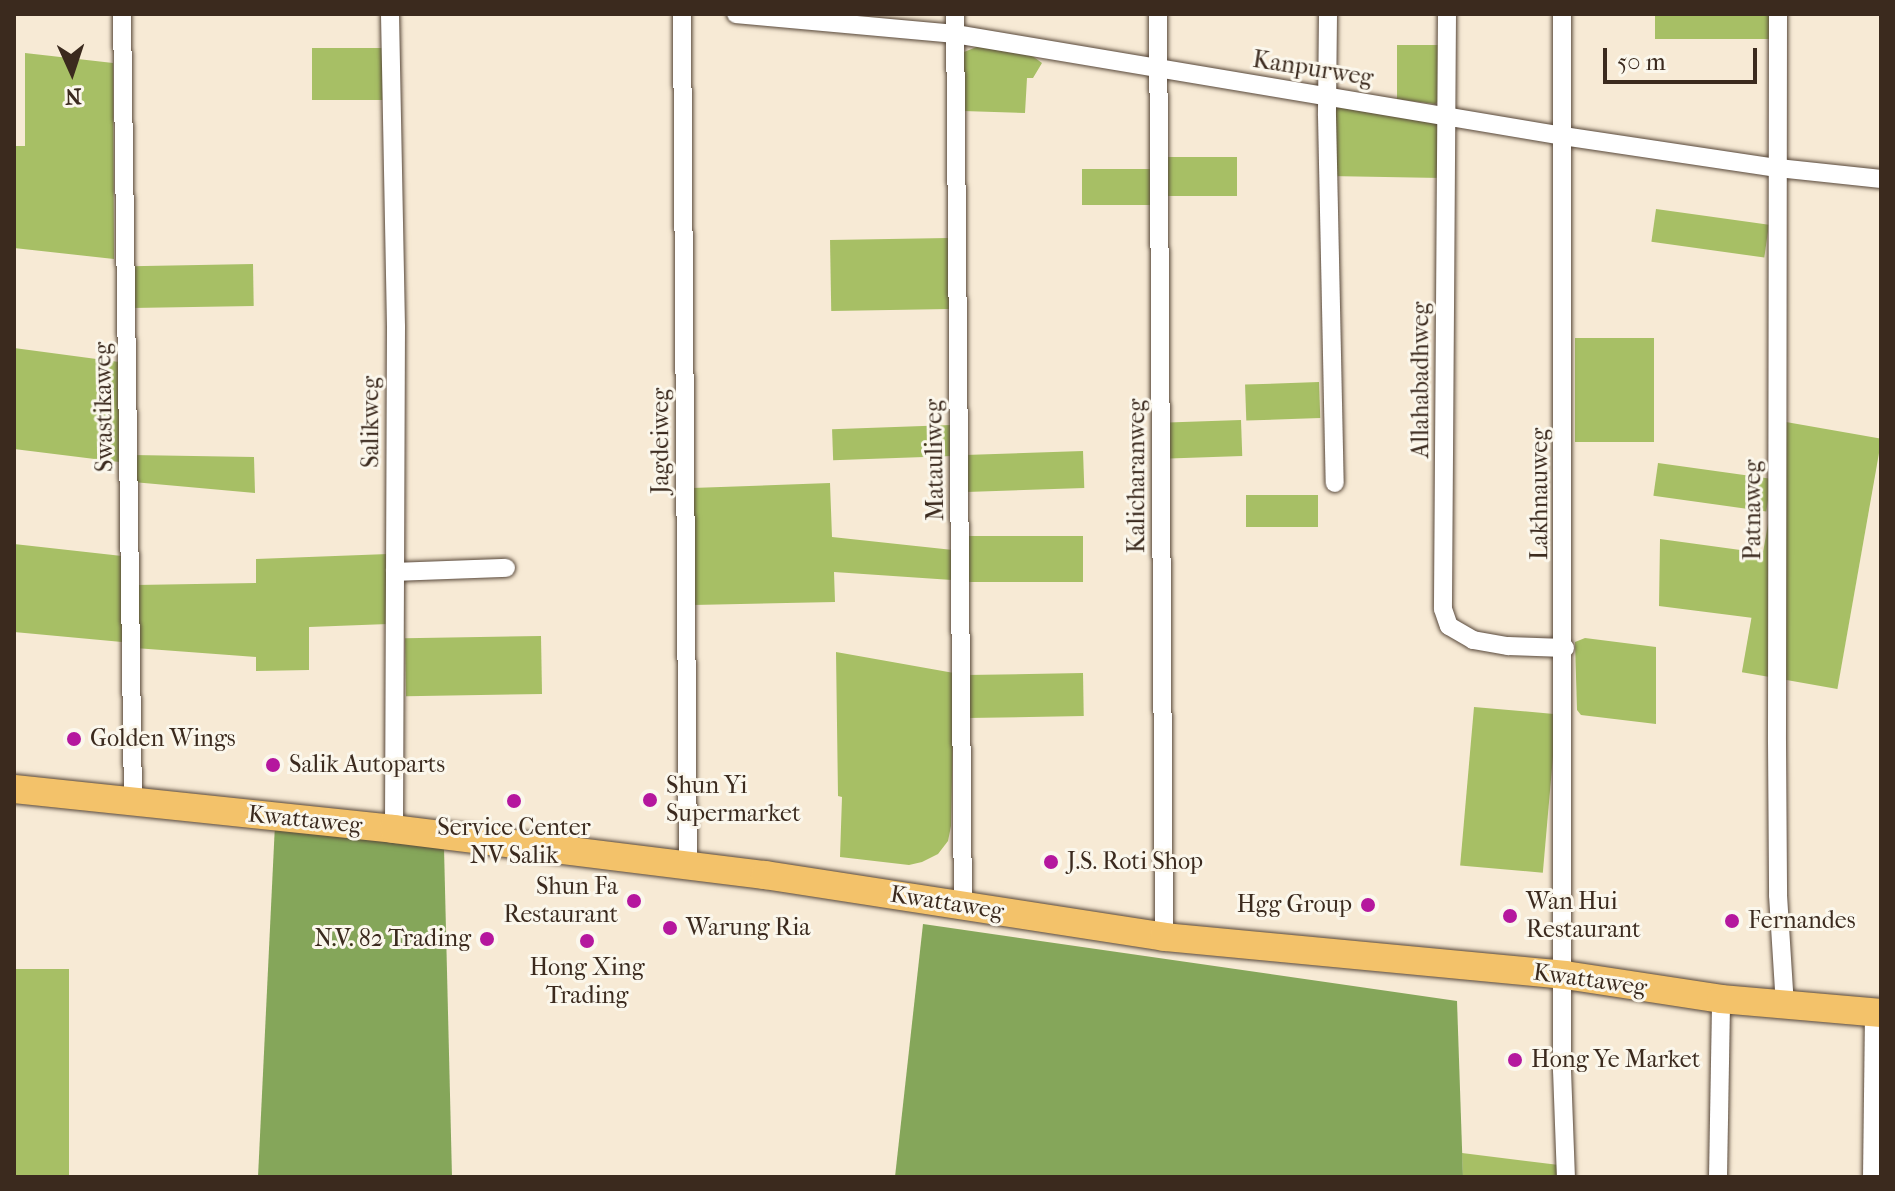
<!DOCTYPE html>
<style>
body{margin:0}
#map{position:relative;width:1895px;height:1191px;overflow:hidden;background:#f7ead5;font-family:"IM FELL French Canon",serif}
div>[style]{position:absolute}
.green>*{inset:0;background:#a7bf65;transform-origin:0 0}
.forest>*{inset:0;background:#85a65a}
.roads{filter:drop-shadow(0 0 2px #574739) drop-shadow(0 0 2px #574739)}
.street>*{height:18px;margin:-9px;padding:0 9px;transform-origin:9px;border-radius:9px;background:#fff}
.primary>*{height:28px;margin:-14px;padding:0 14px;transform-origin:14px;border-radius:14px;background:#f3c26a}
.dots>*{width:22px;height:22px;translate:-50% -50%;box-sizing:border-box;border:4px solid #fbf7ec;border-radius:50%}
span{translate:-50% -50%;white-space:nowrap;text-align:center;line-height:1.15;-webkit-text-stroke:6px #fbf7ec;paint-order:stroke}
.street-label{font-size:24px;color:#3b2a1e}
.poi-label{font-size:24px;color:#3b2a1e}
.left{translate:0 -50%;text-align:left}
.right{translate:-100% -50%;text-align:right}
.frame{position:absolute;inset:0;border:16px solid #3b2a1e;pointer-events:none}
.north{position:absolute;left:32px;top:32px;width:80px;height:80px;-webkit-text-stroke:6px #fbf7ec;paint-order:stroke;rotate:177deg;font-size:22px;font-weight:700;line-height:32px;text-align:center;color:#3b2a1e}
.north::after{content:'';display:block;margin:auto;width:28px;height:36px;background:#3b2a1e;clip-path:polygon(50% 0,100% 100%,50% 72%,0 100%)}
.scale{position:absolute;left:1603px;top:48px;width:154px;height:36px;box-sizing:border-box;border:4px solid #3b2a1e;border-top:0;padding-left:10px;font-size:24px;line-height:28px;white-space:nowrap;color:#3b2a1e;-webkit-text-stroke:6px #fbf7ec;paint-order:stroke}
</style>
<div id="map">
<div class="green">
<i style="left:1655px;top:14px;width:116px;height:25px"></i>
<i style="clip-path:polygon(1397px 45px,1441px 45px,1440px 100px,1435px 104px,1397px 99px)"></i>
<i style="clip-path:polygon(979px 46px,1031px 55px,1042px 63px,1033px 78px,1027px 78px,1025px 113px,963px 111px,964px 52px)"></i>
<i style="left:312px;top:48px;width:74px;height:52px"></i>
<i style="clip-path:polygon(25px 53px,113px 63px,114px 259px,14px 248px,14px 146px,25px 146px)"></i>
<i style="clip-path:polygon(1335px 104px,1440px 122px,1441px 178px,1329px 176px)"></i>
<i style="left:1237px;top:157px;width:39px;height:69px;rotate:90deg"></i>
<i style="left:1153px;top:169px;width:36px;height:71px;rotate:90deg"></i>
<i style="left:1656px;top:209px;width:114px;height:33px;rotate:8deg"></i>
<i style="left:948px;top:238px;width:71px;height:118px;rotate:89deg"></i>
<i style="left:253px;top:264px;width:42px;height:122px;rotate:89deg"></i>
<i style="left:1654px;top:338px;width:104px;height:79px;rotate:90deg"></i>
<i style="clip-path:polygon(14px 348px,119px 362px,119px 462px,14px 449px)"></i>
<i style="left:1319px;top:382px;width:36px;height:74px;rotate:88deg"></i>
<i style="left:1241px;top:420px;width:36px;height:73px;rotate:88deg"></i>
<i style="left:1786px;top:422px;width:97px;height:254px;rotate:10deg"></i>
<i style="left:951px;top:425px;width:31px;height:119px;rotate:88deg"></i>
<i style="left:1083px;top:451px;width:37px;height:118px;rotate:88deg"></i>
<i style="clip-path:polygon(133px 455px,254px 457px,255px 493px,133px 482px)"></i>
<i style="left:1658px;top:463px;width:114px;height:33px;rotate:8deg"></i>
<i style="clip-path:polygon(830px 483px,832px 537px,953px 550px,952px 580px,834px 572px,835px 602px,693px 605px,692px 488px)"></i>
<i style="left:1318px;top:495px;width:32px;height:72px;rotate:90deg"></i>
<i style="left:1083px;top:536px;width:46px;height:117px;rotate:90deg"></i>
<i style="clip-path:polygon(1660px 539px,1755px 552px,1769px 550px,1769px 620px,1659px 606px)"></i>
<i style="clip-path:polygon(14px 544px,122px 556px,122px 642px,14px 632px)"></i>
<i style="clip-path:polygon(388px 554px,388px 624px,309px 627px,309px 670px,256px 671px,256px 657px,135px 648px,136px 585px,256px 583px,256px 559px)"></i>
<i style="left:541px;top:636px;width:58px;height:136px;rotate:89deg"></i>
<i style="clip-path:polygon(1585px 638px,1656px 647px,1656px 724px,1581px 715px,1577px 710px,1575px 642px)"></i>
<i style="clip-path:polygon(836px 652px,954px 673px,951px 826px,948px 841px,938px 854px,922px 862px,909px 865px,840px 857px,842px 797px,838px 796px)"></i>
<i style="left:1083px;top:673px;width:43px;height:117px;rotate:89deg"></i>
<i style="left:1474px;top:707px;width:83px;height:159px;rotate:5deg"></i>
<i style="left:69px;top:969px;width:208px;height:55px;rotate:90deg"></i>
<i style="clip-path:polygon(1462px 1153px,1559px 1165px,1559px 1177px,1463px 1177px)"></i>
</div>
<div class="forest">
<i style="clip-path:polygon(275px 824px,444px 848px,452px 1177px,258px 1177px)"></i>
<i style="clip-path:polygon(923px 924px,1457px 1001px,1463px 1177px,895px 1177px)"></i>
</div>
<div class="roads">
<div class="street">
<i style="left:122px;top:14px;width:786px;rotate:89.2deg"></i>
<i style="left:390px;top:14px;width:313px;rotate:88.9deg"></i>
<i style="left:396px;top:327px;width:502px;rotate:90.23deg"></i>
<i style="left:682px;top:14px;width:854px;rotate:89.6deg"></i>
<i style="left:736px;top:14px;width:220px;rotate:5.2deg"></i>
<i style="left:955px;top:34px;width:616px;rotate:9.52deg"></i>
<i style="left:1563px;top:136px;width:217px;rotate:8.5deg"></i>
<i style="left:1778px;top:168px;width:104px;rotate:6.1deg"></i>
<i style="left:955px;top:14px;width:892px;rotate:89.49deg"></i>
<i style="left:1158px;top:14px;width:923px;rotate:89.63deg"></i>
<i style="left:1328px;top:14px;width:102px;rotate:90.6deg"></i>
<i style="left:1327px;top:116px;width:367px;rotate:88.8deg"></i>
<i style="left:1447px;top:14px;width:595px;rotate:90.39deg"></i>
<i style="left:1443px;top:609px;width:18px;rotate:71deg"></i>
<i style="left:1449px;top:626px;width:28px;rotate:30deg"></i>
<i style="left:1473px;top:640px;width:36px;rotate:10deg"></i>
<i style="left:1508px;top:646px;width:57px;rotate:2deg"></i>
<i style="left:1562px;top:14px;width:1056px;rotate:90deg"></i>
<i style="left:1562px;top:1070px;width:107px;rotate:87.9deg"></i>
<i style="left:1778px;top:14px;width:728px;rotate:90.08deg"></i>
<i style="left:1777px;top:742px;width:153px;rotate:89.6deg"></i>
<i style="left:1778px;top:895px;width:110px;rotate:86.4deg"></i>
<i style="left:395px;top:572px;width:111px;rotate:-2.1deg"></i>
<i style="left:1718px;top:1177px;width:178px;rotate:-89deg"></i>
<i style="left:1872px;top:1177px;width:165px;rotate:-89.3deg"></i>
</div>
<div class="primary">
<i style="left:14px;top:789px;width:382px;rotate:6deg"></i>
<i style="left:394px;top:829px;width:374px;rotate:7.1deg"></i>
<i style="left:765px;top:875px;width:404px;rotate:8.8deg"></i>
<i style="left:1164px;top:937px;width:403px;rotate:5.4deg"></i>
<i style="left:1565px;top:975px;width:158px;rotate:8.7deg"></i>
<i style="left:1721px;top:999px;width:161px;rotate:5deg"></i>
</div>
</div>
<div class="dots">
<i style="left:74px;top:739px;background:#b5179e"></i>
<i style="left:273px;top:765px;background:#b5179e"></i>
<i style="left:650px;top:800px;background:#b5179e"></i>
<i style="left:514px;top:801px;background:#b5179e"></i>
<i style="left:1051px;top:862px;background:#b5179e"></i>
<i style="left:634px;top:901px;background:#b5179e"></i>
<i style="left:1368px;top:905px;background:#b5179e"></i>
<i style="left:1510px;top:916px;background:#b5179e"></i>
<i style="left:1732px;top:921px;background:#b5179e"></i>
<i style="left:670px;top:928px;background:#b5179e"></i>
<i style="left:487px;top:939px;background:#b5179e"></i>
<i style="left:587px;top:941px;background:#b5179e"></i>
<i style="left:1515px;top:1060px;background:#b5179e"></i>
</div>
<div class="street-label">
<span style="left:1313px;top:69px;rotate:9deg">Kanpurweg</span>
<span style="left:1421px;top:380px;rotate:-90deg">Allahabadhweg</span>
<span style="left:104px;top:407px;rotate:-91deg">Swastikaweg</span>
<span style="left:371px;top:422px;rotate:-90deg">Salikweg</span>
<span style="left:661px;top:441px;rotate:-90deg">Jagdeiweg</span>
<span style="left:935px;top:460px;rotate:-91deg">Matauliweg</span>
<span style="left:1137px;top:476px;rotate:-90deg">Kalicharanweg</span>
<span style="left:1540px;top:494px;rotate:-90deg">Lakhnauweg</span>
<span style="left:1753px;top:510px;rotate:-90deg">Patnaweg</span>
<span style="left:305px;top:820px;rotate:6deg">Kwattaweg</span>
<span style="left:947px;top:903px;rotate:9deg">Kwattaweg</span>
<span style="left:1590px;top:980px;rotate:8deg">Kwattaweg</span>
</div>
<div class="poi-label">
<span class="left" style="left:90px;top:739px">Golden Wings</span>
<span class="left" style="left:289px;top:765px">Salik Autoparts</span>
<span class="left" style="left:666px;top:800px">Shun Yi<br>Supermarket</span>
<span style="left:514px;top:842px">Service Center<br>NV Salik</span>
<span class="left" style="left:1067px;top:862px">J.S. Roti Shop</span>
<span class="right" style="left:618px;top:901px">Shun Fa<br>Restaurant</span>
<span class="left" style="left:1526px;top:916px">Wan Hui<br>Restaurant</span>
<span class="right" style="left:1352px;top:905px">Hgg Group</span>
<span class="left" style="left:1748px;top:921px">Fernandes</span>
<span class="left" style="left:686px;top:928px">Warung Ria</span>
<span class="right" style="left:471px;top:939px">N.V. 82 Trading</span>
<span style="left:587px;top:982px">Hong Xing<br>Trading</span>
<span class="left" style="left:1531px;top:1060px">Hong Ye Market</span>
</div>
<div class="frame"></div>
<div class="north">N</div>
<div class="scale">50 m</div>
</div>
